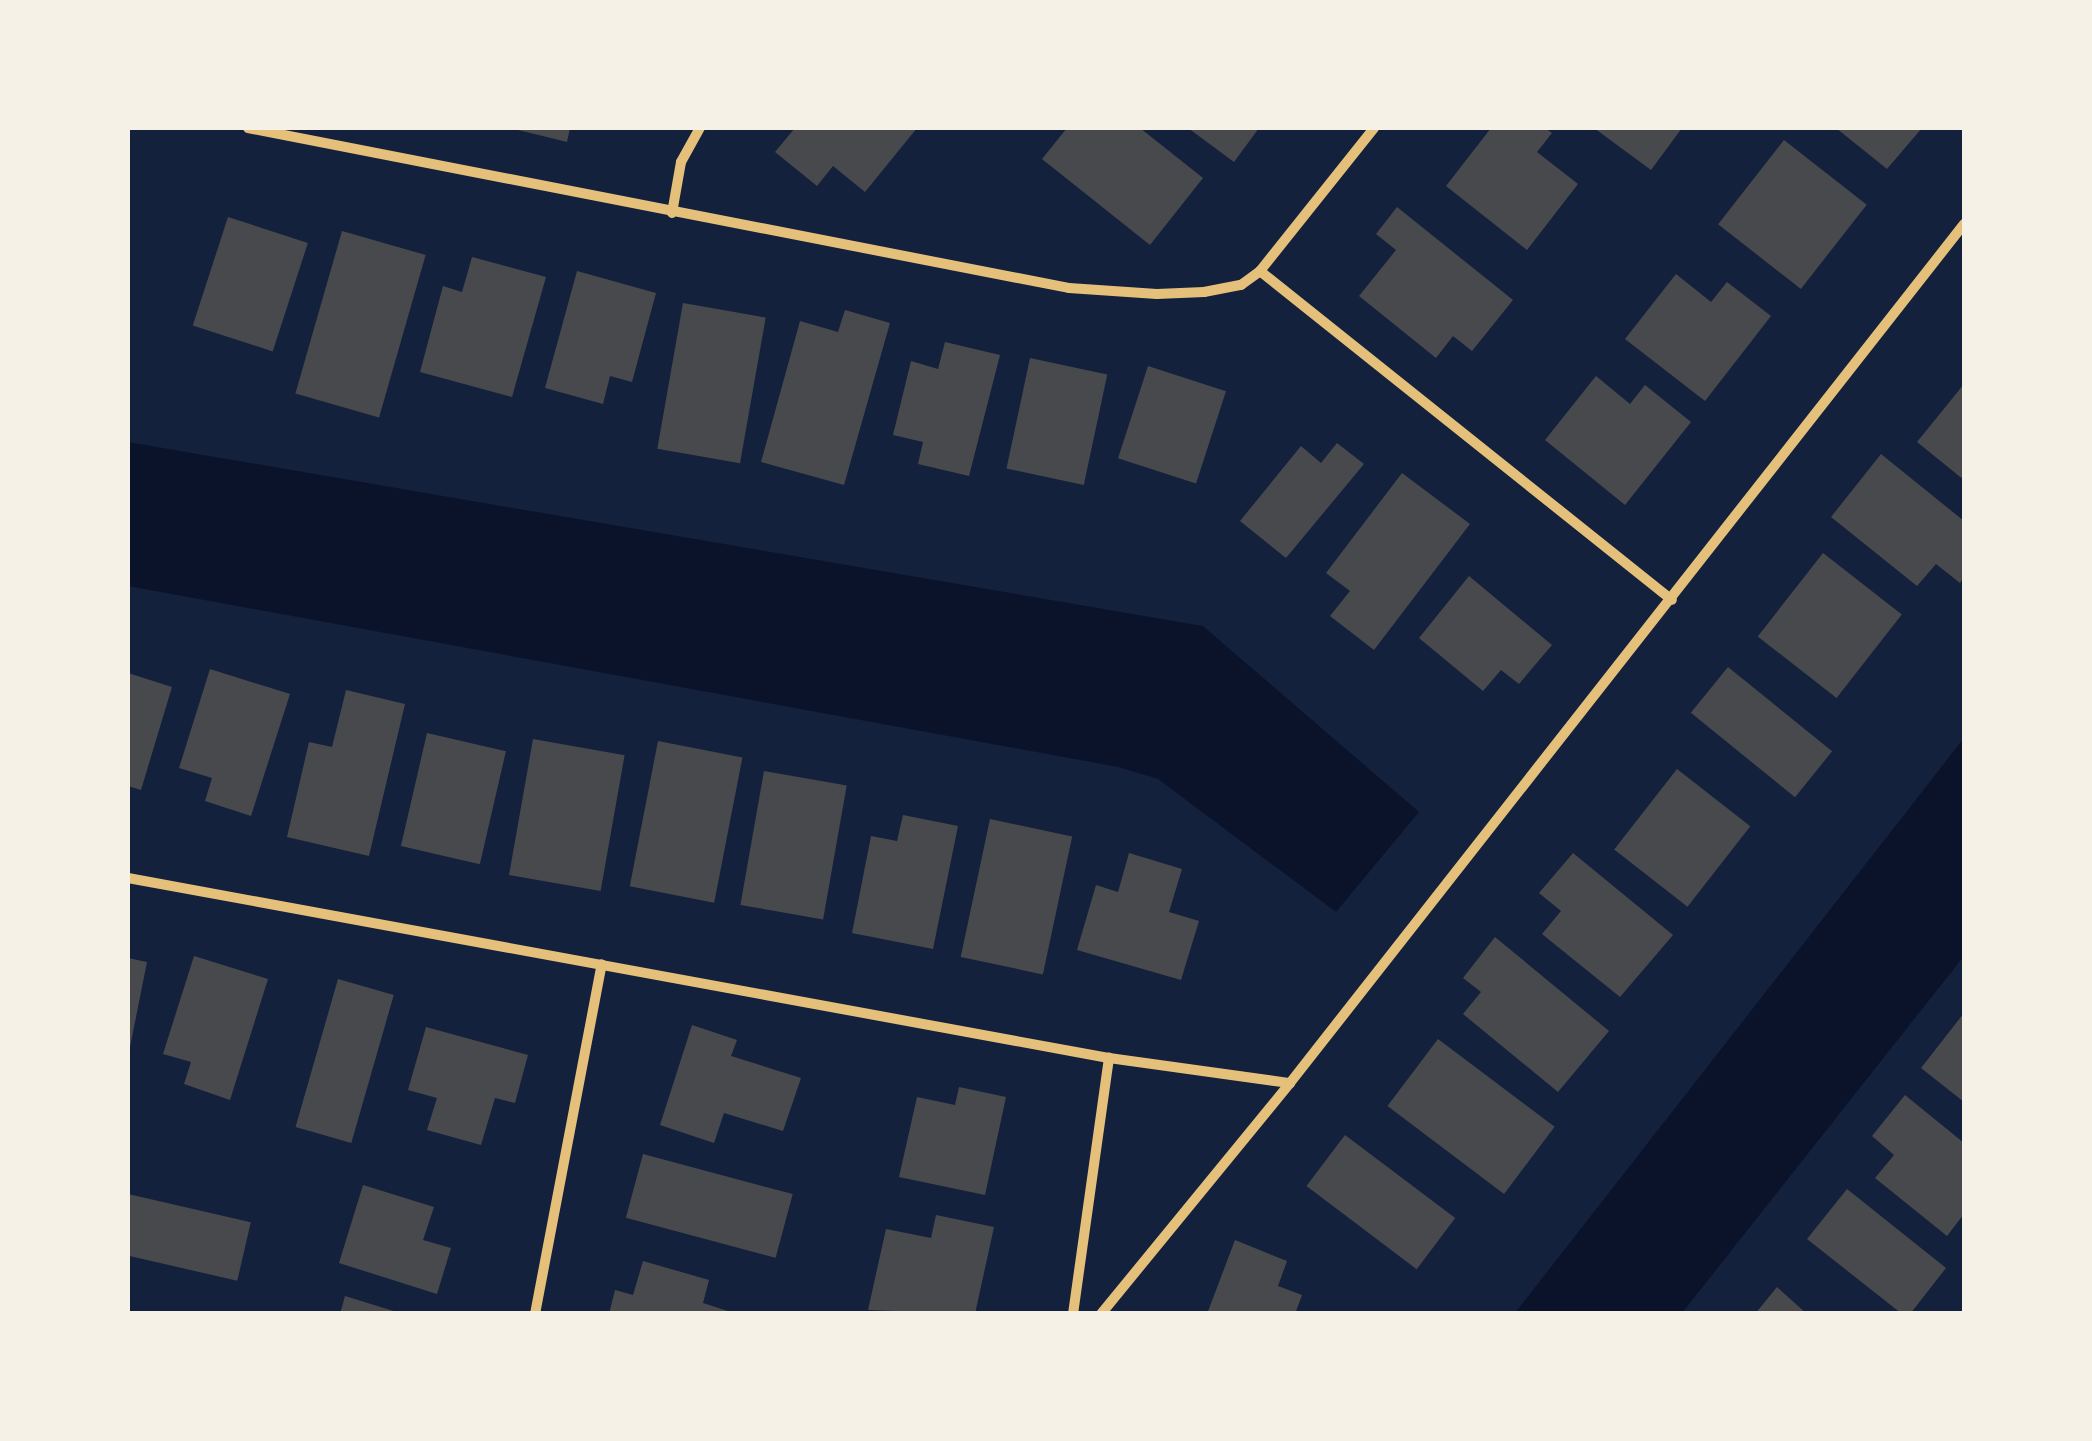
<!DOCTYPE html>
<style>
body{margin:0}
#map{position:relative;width:2092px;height:1441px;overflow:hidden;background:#14213d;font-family:Roboto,sans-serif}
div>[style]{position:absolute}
.water>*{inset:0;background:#0b132b}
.building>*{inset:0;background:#48494c;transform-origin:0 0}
.minor>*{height:10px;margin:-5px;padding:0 5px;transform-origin:5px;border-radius:5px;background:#e5c07b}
span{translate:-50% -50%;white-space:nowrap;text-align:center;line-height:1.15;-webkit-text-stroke:8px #f6f1e7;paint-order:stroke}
.frame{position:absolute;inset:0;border:130px solid #f6f1e7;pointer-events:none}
</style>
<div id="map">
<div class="water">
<i style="clip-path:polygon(128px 442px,1203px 626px,1419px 812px,1336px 912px,1158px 779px,1118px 767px,128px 586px)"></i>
<i style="clip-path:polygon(1964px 738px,1964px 956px,1682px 1313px,1515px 1313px)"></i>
</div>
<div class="building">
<i style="clip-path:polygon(510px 128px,570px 128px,567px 142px)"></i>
<i style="clip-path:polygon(795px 128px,917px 128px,865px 192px,833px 166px,817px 186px,775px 152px)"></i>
<i style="clip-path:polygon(1067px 128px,1140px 128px,1203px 178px,1150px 245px,1042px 159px)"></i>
<i style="clip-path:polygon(1188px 128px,1259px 128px,1234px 162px)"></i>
<i style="clip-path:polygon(1491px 128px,1545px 128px,1552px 133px,1537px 152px,1578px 184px,1527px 250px,1446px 186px)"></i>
<i style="clip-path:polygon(1594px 128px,1682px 128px,1651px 170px)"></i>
<i style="clip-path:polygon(1836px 128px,1922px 128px,1887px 169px)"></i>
<i style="left:1784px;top:140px;width:105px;height:107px;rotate:38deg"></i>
<i style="clip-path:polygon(1397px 207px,1513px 300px,1472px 351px,1453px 336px,1436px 358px,1359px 296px,1396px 250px,1376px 234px)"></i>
<i style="left:228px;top:217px;width:84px;height:114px;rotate:18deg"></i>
<i style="left:342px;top:231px;width:87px;height:169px;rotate:16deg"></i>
<i style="clip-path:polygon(472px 257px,546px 277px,512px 397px,420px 372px,443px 286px,462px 292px)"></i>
<i style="clip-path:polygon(577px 271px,656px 293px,632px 382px,610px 376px,603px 404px,545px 388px)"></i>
<i style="clip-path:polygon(1676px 274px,1711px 302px,1727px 282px,1771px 316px,1705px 401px,1625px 339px)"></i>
<i style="left:683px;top:303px;width:84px;height:148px;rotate:10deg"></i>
<i style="clip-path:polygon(845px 310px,890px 323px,844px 485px,761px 462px,800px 321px,838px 332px)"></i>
<i style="clip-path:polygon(945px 342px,1000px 355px,969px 476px,918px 464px,923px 442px,893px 435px,911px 361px,938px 369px)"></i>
<i style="left:1030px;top:358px;width:79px;height:113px;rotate:12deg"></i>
<i style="left:1148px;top:366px;width:82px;height:97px;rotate:18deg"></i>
<i style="clip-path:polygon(1596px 376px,1630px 404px,1645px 385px,1691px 422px,1625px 505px,1545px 440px)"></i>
<i style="clip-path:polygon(1964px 384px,1964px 480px,1917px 442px)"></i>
<i style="clip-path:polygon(1337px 443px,1364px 464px,1286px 558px,1240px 521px,1301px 446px,1321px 463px)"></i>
<i style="clip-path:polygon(1881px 454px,1964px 521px,1964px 577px,1960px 583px,1936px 564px,1917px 586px,1831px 517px)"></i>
<i style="clip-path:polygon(1402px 473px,1470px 524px,1374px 650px,1330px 616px,1350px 591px,1326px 573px)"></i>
<i style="left:1823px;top:553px;width:100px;height:106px;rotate:38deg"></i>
<i style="clip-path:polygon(1469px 576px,1552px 645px,1519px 684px,1501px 670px,1483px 691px,1419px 638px)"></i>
<i style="left:1728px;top:667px;width:134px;height:59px;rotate:39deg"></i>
<i style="clip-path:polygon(210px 669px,290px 694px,251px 816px,205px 801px,212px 778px,179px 768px)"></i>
<i style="clip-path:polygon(128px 673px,172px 687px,141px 790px,128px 786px)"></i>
<i style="clip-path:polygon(346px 690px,405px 704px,369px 856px,287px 837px,309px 742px,332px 747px)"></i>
<i style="left:427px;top:733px;width:81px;height:116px;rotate:13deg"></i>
<i style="left:533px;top:739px;width:93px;height:138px;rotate:10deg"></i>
<i style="left:658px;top:741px;width:86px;height:148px;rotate:11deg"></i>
<i style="left:1677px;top:769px;width:93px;height:102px;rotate:38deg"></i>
<i style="left:764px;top:771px;width:84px;height:136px;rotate:10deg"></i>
<i style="clip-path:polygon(903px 815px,958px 826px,933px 949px,852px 933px,871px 836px,897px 841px)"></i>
<i style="left:990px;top:819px;width:84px;height:141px;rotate:12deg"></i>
<i style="clip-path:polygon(1129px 853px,1182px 869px,1169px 912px,1199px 921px,1181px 980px,1077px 950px,1096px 885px,1118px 892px)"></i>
<i style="clip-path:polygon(1573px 853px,1673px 935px,1620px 997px,1542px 934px,1561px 911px,1539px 893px)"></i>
<i style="clip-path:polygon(1495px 937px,1609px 1031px,1558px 1092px,1463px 1014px,1481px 992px,1463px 978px)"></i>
<i style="clip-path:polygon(194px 956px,268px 979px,230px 1100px,184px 1084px,191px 1062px,163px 1054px)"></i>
<i style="clip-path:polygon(128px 958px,147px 962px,129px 1052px,128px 1052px)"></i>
<i style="left:338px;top:979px;width:58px;height:154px;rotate:16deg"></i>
<i style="clip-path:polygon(1964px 1013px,1964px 1102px,1921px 1068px)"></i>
<i style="clip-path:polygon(692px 1025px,737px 1040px,731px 1056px,801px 1078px,783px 1131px,724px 1113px,714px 1143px,660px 1125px)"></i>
<i style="clip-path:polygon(426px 1027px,528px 1055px,515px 1103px,495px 1098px,481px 1145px,427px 1130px,437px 1098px,408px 1090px)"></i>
<i style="left:1438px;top:1039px;width:146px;height:84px;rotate:37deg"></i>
<i style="clip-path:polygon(959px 1087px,1006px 1097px,985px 1195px,899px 1177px,917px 1097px,955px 1105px)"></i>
<i style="clip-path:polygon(1905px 1095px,1964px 1143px,1964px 1214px,1947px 1236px,1875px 1178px,1894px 1155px,1872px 1136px)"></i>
<i style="left:1345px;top:1135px;width:138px;height:64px;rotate:37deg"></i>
<i style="left:643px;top:1154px;width:155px;height:66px;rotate:15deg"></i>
<i style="clip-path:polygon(363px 1185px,434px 1207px,423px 1240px,451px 1248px,437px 1294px,339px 1263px)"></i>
<i style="clip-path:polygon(1847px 1189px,1946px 1268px,1910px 1314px,1902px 1314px,1807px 1239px)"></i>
<i style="left:128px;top:1194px;width:126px;height:60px;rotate:13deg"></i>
<i style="clip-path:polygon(936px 1215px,994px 1227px,975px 1314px,868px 1310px,886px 1229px,931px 1238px)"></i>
<i style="clip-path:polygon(1235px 1240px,1287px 1261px,1278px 1286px,1302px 1295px,1295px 1314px,1207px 1314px)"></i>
<i style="clip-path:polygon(643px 1261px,709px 1280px,703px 1303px,737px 1314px,609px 1314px,615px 1290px,633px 1295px)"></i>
<i style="clip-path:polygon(1777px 1287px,1807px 1314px,1755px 1314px)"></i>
<i style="clip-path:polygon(345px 1296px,400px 1313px,400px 1314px,340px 1314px)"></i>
</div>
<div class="minor">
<i style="left:248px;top:128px;width:836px;rotate:11.03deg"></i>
<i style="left:1069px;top:288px;width:88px;rotate:3.9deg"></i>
<i style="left:1157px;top:294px;width:47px;rotate:-2.4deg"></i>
<i style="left:1204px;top:292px;width:38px;rotate:-11deg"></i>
<i style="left:1241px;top:285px;width:24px;rotate:-36deg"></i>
<i style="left:1260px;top:271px;width:527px;rotate:38.61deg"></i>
<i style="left:672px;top:213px;width:52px;rotate:-80deg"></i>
<i style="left:681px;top:162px;width:39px;rotate:-61deg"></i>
<i style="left:1260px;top:271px;width:183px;rotate:-51.4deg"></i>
<i style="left:128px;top:878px;width:997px;rotate:10.4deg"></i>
<i style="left:1109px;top:1058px;width:183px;rotate:7.9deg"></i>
<i style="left:535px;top:1314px;width:356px;rotate:-79.2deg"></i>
<i style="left:1073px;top:1314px;width:259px;rotate:-82deg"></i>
<i style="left:1101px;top:1314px;width:298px;rotate:-50.7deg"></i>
<i style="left:1290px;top:1083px;width:1092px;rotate:-51.88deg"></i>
</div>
<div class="frame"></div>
</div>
